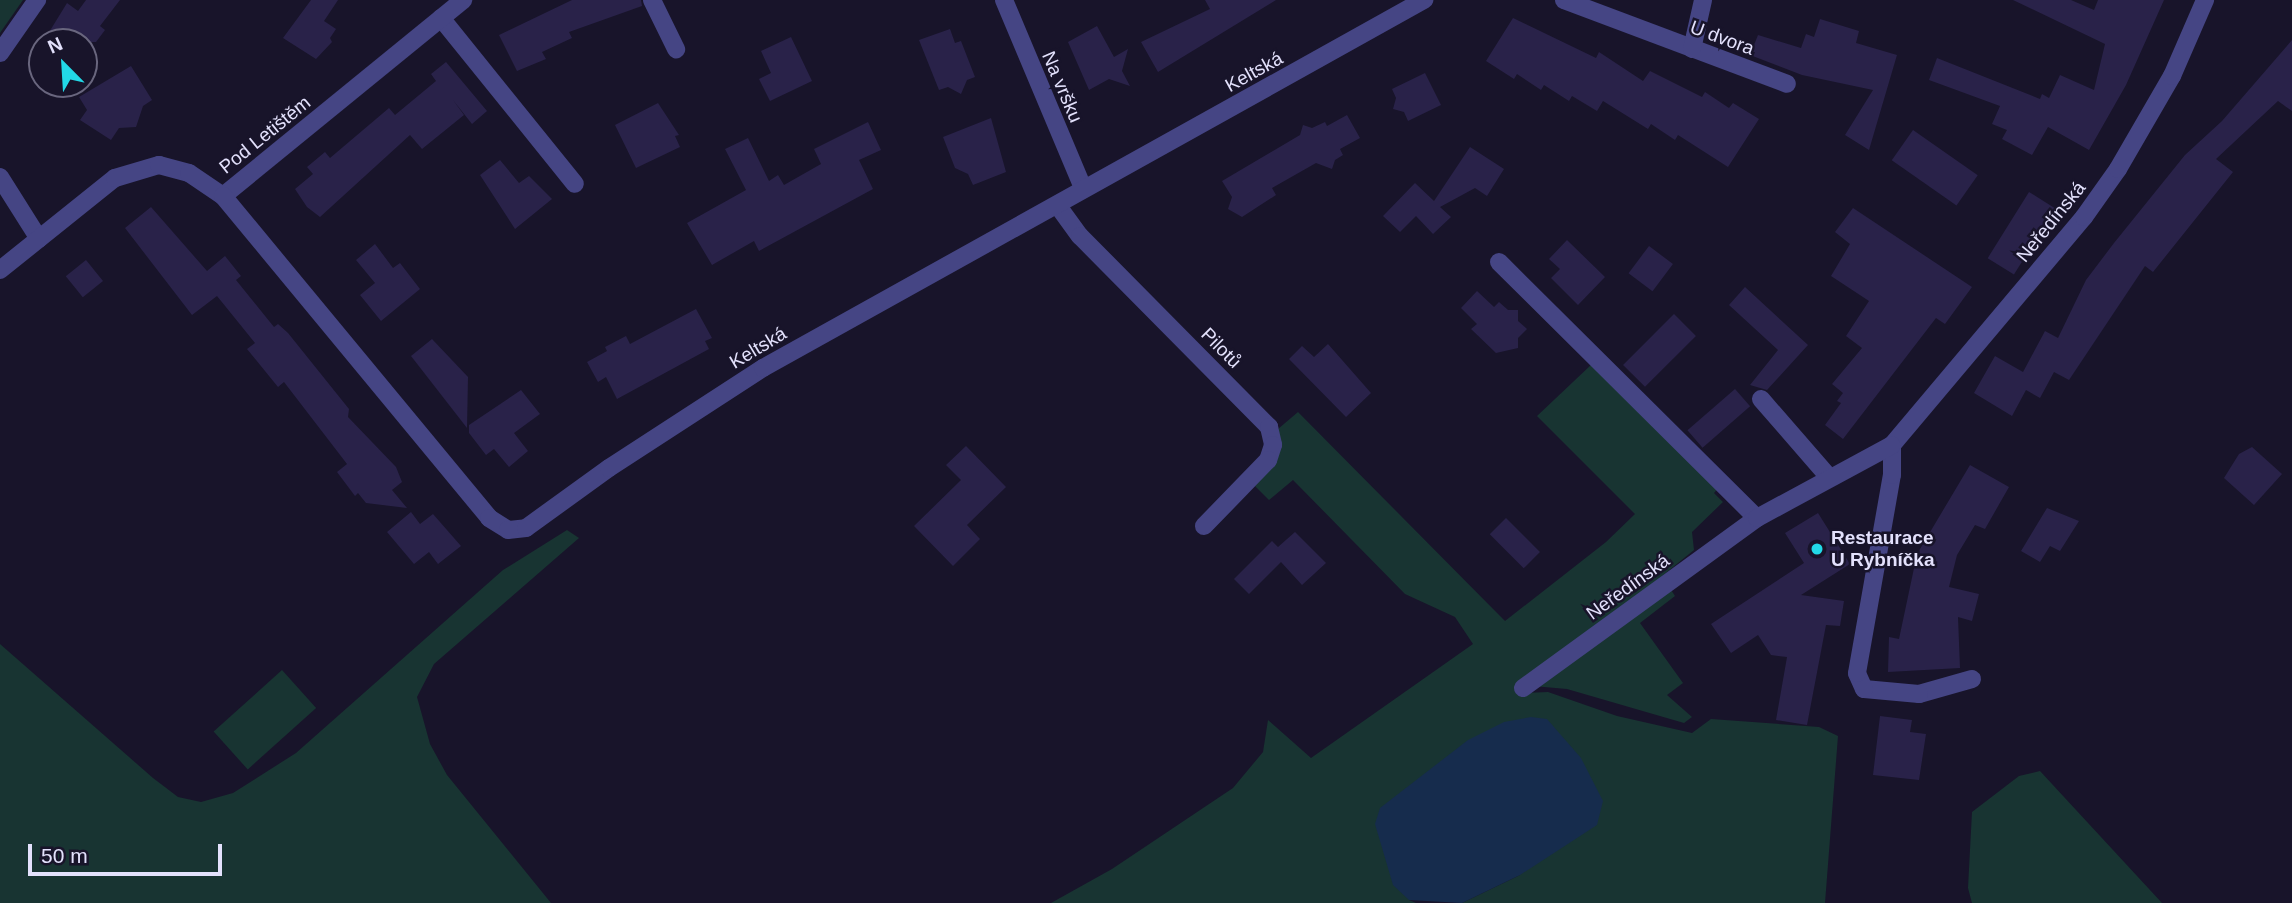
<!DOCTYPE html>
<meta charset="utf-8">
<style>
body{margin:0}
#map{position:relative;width:2292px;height:903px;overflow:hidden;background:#18142a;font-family:Helvetica,sans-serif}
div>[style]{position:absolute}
.green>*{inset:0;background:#183432;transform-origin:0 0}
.water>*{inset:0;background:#162c4d}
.building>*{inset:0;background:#292249;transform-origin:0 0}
.minor>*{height:18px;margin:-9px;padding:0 9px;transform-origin:9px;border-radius:9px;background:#454584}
.dots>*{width:19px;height:19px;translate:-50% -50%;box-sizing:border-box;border:4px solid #18142a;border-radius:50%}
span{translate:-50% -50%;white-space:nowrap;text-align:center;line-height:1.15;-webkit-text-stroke:5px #18142a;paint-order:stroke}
.street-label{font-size:19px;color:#e3e1fc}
.poi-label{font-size:19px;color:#e3e1fc;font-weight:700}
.left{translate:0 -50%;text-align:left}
.north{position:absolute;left:28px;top:28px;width:70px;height:70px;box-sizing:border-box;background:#18142a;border:2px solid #69667e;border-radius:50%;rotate:336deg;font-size:19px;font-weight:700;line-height:28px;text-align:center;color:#e3e1fc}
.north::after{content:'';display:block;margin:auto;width:24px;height:32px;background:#22d9e7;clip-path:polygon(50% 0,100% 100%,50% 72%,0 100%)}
.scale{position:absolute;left:28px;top:844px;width:194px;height:32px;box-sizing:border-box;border:4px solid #e3e1fc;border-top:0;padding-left:9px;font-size:21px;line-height:24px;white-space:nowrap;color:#e3e1fc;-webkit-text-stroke:5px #18142a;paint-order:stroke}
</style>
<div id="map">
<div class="green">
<i style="clip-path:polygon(0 0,23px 0,0 33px)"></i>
<i style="clip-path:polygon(1592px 364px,1720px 486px,1714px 493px,1723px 502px,1692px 532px,1694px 550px,1662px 576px,1675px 596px,1640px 623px,1683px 683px,1667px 695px,1692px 717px,1684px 723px,1567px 689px,1521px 685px,1524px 693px,1548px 692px,1617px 716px,1692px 733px,1711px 719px,1819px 727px,1838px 736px,1825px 903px,1462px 903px,1520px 875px,1409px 900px,1416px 903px,1051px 903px,1112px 869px,1233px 788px,1263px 752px,1268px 720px,1311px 758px,1473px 644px,1455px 617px,1405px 594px,1293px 480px,1269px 500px,1255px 486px,1277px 461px,1278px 429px,1298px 412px,1505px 621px,1606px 542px,1635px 514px,1537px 416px)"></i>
<i style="clip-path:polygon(567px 530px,579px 538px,434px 664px,417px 697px,430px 744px,447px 775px,551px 903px,0 903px,0 644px,153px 778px,178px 797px,201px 802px,233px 793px,296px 753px,503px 570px)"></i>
<i style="left:282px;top:670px;width:51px;height:92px;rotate:48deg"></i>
<i style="clip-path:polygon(2040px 771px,2113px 850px,2162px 903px,1972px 903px,1968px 888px,1972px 812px,2019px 776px)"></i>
</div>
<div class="water">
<i style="clip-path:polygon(1531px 717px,1547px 719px,1581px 758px,1603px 801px,1597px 825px,1520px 875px,1462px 903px,1409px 900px,1393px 885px,1375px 824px,1380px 808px,1468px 740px,1504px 722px)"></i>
</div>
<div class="building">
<i style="clip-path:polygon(86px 0,120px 0,100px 26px,105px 30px,96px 42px,43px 42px,67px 3px,78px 11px)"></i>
<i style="clip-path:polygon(311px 0,338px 0,324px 21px,336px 29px,330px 38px,332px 42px,316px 59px,283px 38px)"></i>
<i style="clip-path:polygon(572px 0,641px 0,642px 6px,569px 32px,572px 38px,542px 52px,546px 59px,517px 71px,499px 35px)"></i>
<i style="clip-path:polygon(1205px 0,1276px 0,1158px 72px,1141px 42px,1210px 9px)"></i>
<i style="clip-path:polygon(2013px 0,2071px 0,2094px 10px,2098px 0,2164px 0,2126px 85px,2089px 150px,2048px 127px,2032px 155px,2002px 139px,2007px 130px,1992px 124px,2000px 106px,1929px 80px,1937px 58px,2040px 99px,2042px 94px,2049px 98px,2060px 75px,2094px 90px,2105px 44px)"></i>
<i style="clip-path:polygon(1513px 18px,1596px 58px,1599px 52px,1643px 81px,1650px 71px,1702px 97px,1705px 92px,1729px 108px,1733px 103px,1759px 119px,1728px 167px,1678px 135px,1675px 140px,1651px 124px,1648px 129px,1603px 101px,1597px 111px,1572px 96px,1569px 101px,1544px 85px,1541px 90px,1517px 74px,1514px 79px,1486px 61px)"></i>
<i style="clip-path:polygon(1820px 19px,1859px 31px,1856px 43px,1897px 55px,1869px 150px,1845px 135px,1873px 90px,1802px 75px,1750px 55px,1758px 35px,1801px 48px,1806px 34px,1814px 37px)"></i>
<i style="clip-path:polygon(1097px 26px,1114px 57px,1128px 49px,1122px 71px,1130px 86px,1109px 79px,1089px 90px,1068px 42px)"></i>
<i style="clip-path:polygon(950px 29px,955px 43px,961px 41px,975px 77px,967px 80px,961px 94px,948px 87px,939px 90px,919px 40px)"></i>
<i style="clip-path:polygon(791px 37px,812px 81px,770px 101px,759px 79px,771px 73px,761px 51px)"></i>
<i style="clip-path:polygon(2292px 40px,2292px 111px,2278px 101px,2216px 159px,2233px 172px,2153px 272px,2145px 266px,2069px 380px,2054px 372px,2040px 398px,2026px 390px,2012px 416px,1974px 393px,1995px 356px,2023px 372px,2045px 331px,2058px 338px,2086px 280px,2114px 243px,2185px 155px,2222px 121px)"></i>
<i style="clip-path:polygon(446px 62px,487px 111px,472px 124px,453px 100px,464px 115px,422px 149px,410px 135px,320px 217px,307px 207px,295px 189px,313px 174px,307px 167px,325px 152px,330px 158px,389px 108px,395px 115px,436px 81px,431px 74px)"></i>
<i style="clip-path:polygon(131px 66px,152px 100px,143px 106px,136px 127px,119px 128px,111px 140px,80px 120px,87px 110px,79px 97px)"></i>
<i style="clip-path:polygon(1425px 73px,1441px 105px,1408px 121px,1404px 112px,1393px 109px,1396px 98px,1392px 89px)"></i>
<i style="clip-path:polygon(658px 103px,679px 135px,675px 136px,680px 147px,636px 168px,615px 125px)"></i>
<i style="clip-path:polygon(1347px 115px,1360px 138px,1340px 149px,1343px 155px,1335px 160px,1332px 169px,1316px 163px,1272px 188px,1276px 195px,1242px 217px,1228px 209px,1232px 197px,1222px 181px,1300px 135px,1303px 125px,1312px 128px,1325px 122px,1327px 126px)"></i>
<i style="clip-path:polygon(991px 118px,1006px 172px,973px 185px,968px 174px,955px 168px,943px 137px)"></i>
<i style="clip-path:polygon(868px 122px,881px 150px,859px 160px,873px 189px,759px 251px,754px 241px,712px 265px,687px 223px,746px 190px,725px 149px,748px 138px,769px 181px,778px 175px,784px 185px,821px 164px,814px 149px)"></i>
<i style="left:1913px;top:130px;width:79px;height:37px;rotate:35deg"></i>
<i style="clip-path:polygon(1470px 147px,1504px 169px,1487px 196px,1475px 188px,1440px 207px,1451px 217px,1433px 234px,1416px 216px,1400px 232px,1383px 216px,1415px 183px,1434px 201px)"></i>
<i style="clip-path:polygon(500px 160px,519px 183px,529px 176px,552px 199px,515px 229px,480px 175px)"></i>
<i style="left:2029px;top:192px;width:31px;height:78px;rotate:32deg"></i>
<i style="clip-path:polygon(151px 207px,207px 271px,225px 256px,241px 276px,236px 280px,274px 327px,278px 324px,288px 333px,349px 409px,348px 417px,396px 467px,402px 482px,392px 490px,407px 508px,366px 503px,358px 493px,355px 496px,337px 472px,347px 464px,284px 382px,278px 387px,247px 349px,255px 343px,217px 296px,192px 315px,125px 228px)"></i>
<i style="clip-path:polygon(1853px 208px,1972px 287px,1945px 324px,1936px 318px,1843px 439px,1825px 425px,1841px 403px,1837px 401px,1843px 393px,1832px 384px,1862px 348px,1846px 336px,1869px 301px,1831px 276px,1850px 244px,1835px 232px)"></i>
<i style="clip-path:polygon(1567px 240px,1605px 277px,1578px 305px,1551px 278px,1560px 269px,1549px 259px)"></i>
<i style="clip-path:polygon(375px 244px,393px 268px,400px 263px,420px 289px,381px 321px,360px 295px,375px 283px,356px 260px)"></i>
<i style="left:1649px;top:246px;width:30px;height:34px;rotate:37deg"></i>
<i style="left:86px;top:260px;width:27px;height:26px;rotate:51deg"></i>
<i style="clip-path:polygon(1745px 287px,1808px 345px,1767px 390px,1750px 385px,1778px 350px,1729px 305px)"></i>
<i style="clip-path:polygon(1477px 291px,1494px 307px,1499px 302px,1508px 310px,1518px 310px,1518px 321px,1527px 329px,1518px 338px,1518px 348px,1496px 353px,1471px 329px,1477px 324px,1461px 308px)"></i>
<i style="clip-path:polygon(696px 309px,712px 338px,705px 341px,709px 349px,617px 399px,606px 377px,598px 382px,587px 362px,607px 351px,605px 347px,626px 336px,630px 344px)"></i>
<i style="left:1674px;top:314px;width:31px;height:72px;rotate:45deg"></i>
<i style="clip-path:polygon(432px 339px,468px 377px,467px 428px,411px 356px)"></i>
<i style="clip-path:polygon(1328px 344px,1371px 393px,1346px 417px,1289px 359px,1302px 346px,1314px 357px)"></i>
<i style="left:1735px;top:389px;width:23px;height:63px;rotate:49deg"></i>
<i style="clip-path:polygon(521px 390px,540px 414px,514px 433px,528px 451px,509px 467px,494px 449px,486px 455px,469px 433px,469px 425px)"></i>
<i style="clip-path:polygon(966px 446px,1006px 487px,967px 525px,980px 539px,953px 566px,914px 526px,961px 480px,946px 465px)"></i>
<i style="clip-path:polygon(2252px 447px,2282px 474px,2254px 505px,2224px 478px,2239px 454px)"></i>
<i style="clip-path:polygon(1970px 465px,2009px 487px,1985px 529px,1975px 525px,1957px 555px,1949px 587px,1979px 594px,1972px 621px,1958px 617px,1960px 668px,1888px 672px,1889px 637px,1899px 639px,1917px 554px)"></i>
<i style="clip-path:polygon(2047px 508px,2079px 521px,2060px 551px,2050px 546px,2040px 562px,2021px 551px)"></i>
<i style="clip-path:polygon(411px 512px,420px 524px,433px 514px,461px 546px,438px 564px,429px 552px,414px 564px,387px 532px)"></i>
<i style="clip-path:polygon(1818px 513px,1850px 564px,1801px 595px,1844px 601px,1840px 626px,1826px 625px,1807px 725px,1776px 720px,1787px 657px,1771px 655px,1758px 635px,1731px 653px,1711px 624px,1804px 563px,1785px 533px)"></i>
<i style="left:1506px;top:518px;width:48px;height:23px;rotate:45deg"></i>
<i style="clip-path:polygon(1295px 532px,1326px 563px,1302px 585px,1281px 562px,1249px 594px,1234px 579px,1272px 541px,1278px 547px)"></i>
<i style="clip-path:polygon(1880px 716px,1912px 720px,1910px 732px,1926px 734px,1919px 780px,1873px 775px)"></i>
</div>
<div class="minor">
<i style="left:652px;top:0;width:55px;rotate:63.9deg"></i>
<i style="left:1004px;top:0;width:204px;rotate:67.2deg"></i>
<i style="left:1564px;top:0;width:238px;rotate:20.6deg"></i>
<i style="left:441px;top:18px;width:213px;rotate:51.1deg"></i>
<i style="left:1692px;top:49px;width:50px;rotate:-77.3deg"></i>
<i style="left:0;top:53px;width:65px;rotate:-55.1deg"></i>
<i style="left:0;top:177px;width:73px;rotate:57.8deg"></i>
<i style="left:223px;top:196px;width:310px;rotate:-39.2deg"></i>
<i style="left:1058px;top:206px;width:37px;rotate:54deg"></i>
<i style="left:1080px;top:236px;width:269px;rotate:45.3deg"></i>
<i style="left:1269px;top:427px;width:18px;rotate:77deg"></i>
<i style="left:1273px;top:445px;width:16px;rotate:108deg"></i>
<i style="left:1268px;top:460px;width:92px;rotate:134.1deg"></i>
<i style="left:1499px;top:262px;width:363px;rotate:44.8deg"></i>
<i style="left:0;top:270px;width:147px;rotate:-38.7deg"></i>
<i style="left:115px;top:178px;width:46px;rotate:-16.5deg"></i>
<i style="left:159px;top:165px;width:31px;rotate:15deg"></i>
<i style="left:189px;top:173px;width:41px;rotate:34.1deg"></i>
<i style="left:223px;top:196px;width:418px;rotate:50.4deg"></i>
<i style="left:489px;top:518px;width:22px;rotate:32deg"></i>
<i style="left:508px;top:530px;width:18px;rotate:-6deg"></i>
<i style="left:526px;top:528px;width:102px;rotate:-35.9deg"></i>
<i style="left:609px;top:468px;width:184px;rotate:-33deg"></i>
<i style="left:763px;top:368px;width:757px;rotate:-29.11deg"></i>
<i style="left:1761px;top:399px;width:102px;rotate:49deg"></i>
<i style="left:1972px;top:679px;width:55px;rotate:164.2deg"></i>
<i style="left:1919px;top:694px;width:55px;rotate:-174.8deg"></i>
<i style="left:1864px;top:689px;width:17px;rotate:-114deg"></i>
<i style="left:1857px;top:673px;width:201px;rotate:-80deg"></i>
<i style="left:1892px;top:475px;width:30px;rotate:-90deg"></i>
<i style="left:1892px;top:445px;width:298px;rotate:-49.9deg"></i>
<i style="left:2084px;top:217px;width:59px;rotate:-54.7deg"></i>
<i style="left:2118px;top:169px;width:108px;rotate:-59.9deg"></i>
<i style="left:2172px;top:76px;width:83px;rotate:-66.5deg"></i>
<i style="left:1523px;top:688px;width:289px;rotate:-36deg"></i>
<i style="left:1757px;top:518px;width:153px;rotate:-28.4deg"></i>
</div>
<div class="dots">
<i style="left:1817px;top:549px;background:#22d9e7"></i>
</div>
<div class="street-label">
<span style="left:1722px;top:38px;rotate:20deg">U dvora</span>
<span style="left:1254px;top:72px;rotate:-29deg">Keltská</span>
<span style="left:1062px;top:87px;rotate:67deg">Na vršku</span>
<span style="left:265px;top:135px;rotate:-39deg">Pod Letištěm</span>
<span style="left:2051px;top:222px;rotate:-51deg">Neředínská</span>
<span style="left:758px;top:348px;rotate:-31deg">Keltská</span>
<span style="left:1221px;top:348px;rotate:45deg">Pilotů</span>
<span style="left:1628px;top:587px;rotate:-36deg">Neředínská</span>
</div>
<div class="poi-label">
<span class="left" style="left:1831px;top:549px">Restaurace<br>U Rybníčka</span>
</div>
<div class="north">N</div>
<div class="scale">50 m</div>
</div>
